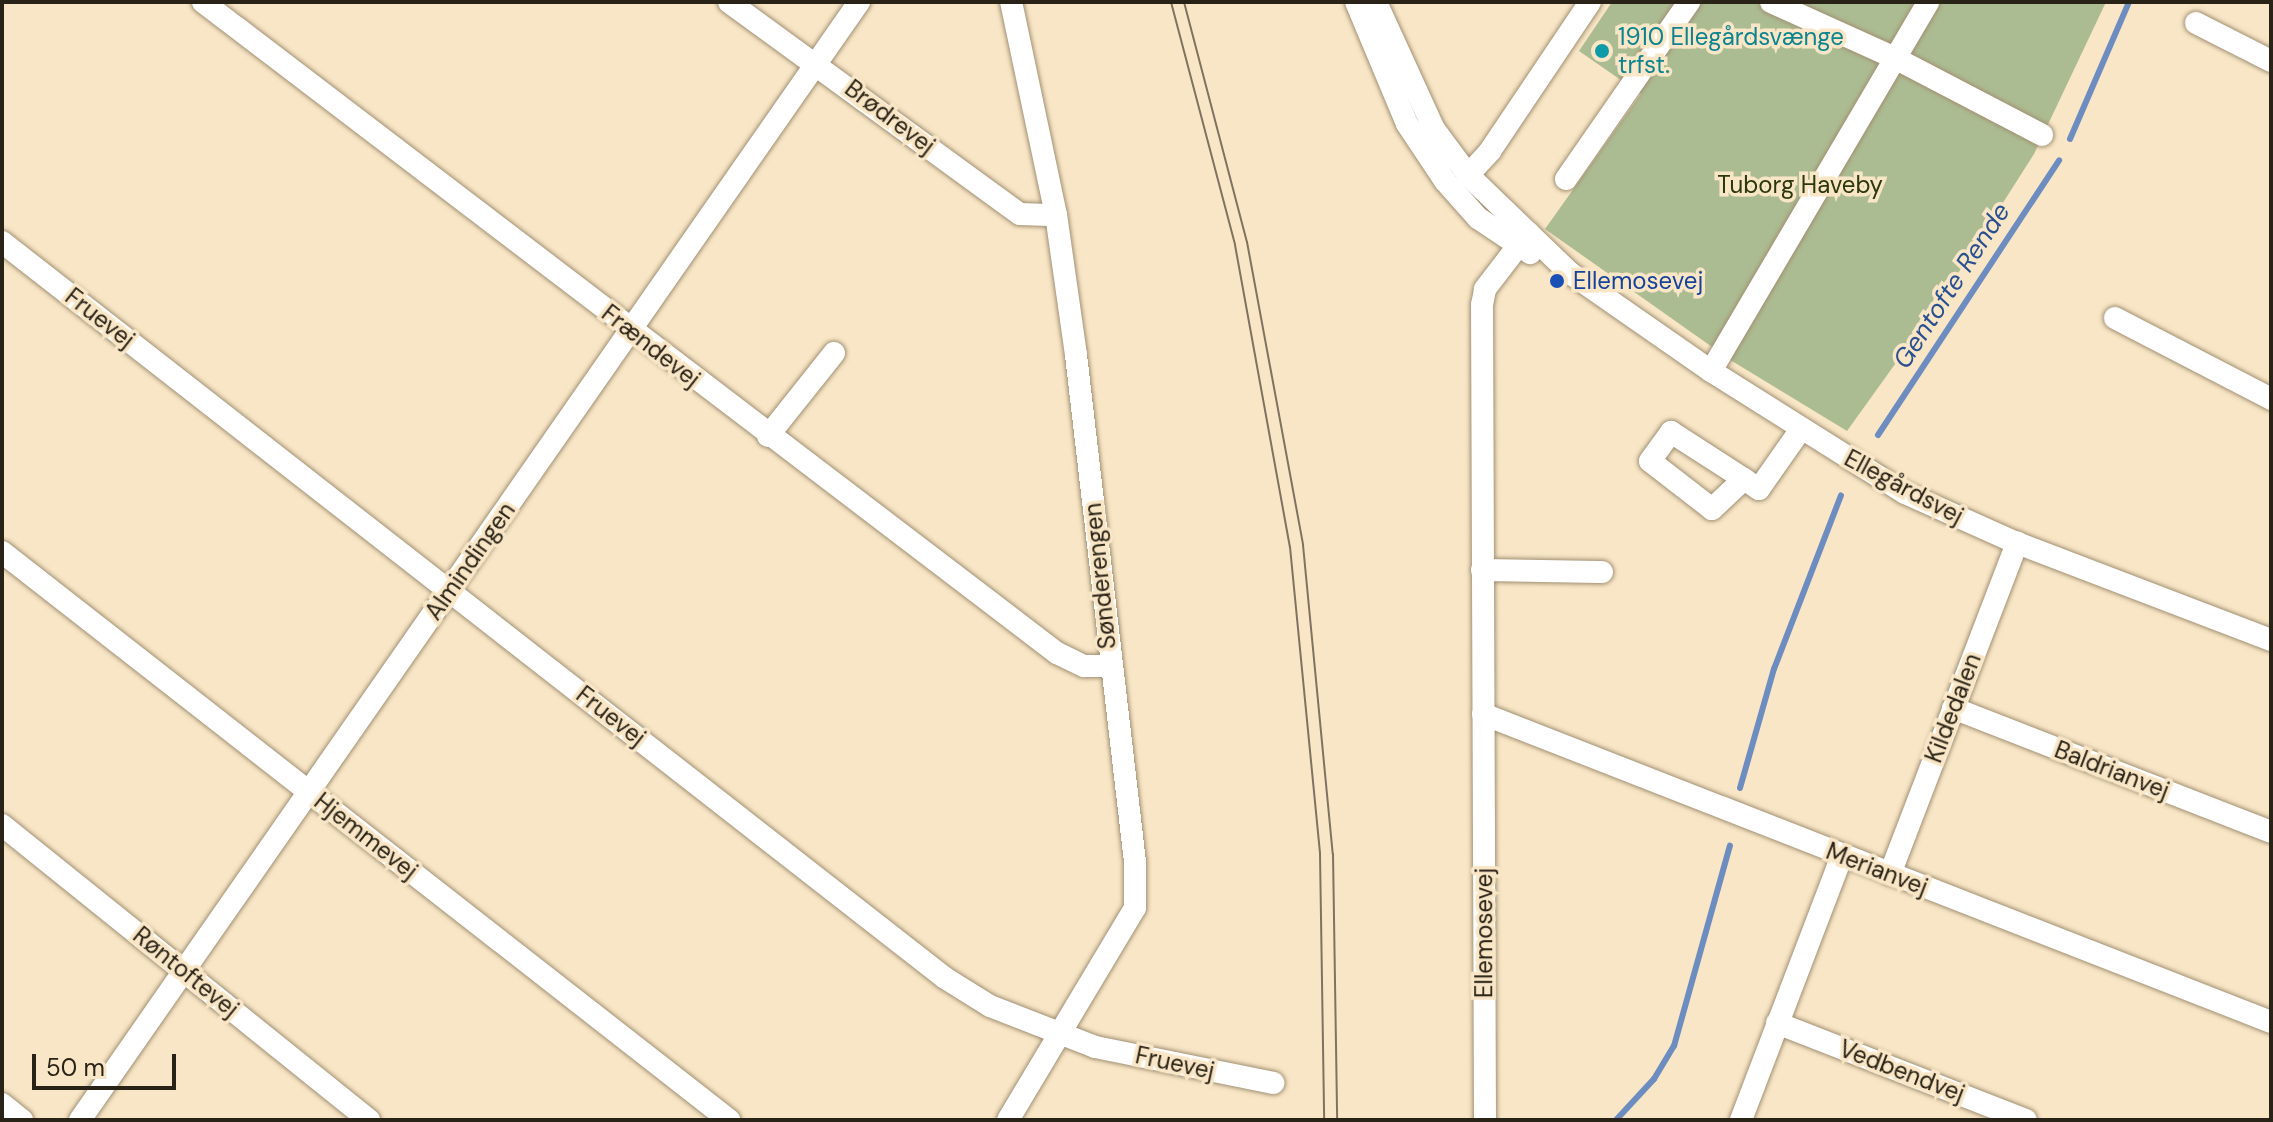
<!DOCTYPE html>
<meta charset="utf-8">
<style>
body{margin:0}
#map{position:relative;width:2273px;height:1122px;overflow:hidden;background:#f8e6c6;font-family:"DM Sans",sans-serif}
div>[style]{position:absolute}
.green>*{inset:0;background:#acbc92}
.stream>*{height:6px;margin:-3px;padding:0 3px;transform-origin:3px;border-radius:3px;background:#6d8dc0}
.roads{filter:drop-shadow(0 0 2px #a19073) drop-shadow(0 0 2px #a19073)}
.minor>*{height:22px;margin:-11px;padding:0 11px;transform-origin:11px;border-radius:11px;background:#fff}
.tram>*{height:2px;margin:-1px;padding:0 1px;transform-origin:1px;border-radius:1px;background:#7f735f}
.dots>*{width:22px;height:22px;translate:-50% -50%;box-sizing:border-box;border:4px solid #f8e6c6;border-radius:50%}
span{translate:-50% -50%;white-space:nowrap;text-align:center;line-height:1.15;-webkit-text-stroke:7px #f8e6c6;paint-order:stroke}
.culture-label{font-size:24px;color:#0d838f}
.left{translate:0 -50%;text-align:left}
.street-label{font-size:24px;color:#292216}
.park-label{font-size:24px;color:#2b380a}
.transit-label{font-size:24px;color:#164399}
.water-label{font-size:26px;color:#285091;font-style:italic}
.frame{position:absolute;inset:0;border:4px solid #292216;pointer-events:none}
.scale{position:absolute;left:32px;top:1054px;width:144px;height:36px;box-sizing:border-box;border:4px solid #292216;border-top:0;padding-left:10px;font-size:24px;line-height:28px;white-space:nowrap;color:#292216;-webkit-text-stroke:6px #f8e6c6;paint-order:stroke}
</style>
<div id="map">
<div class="green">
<i style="clip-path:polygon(1612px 2px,2106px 2px,2034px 154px,1941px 300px,1847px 431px,1732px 361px,1545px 229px,1641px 94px,1579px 51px)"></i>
</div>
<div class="stream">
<i style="left:2070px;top:139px;width:149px;rotate:-66.7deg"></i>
<i style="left:1878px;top:435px;width:329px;rotate:-56.6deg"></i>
<i style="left:1740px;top:788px;width:124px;rotate:-74.1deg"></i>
<i style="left:1774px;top:669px;width:186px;rotate:-68.9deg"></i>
<i style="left:1616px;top:1120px;width:56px;rotate:-47.2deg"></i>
<i style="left:1654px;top:1079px;width:39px;rotate:-59deg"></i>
<i style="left:1674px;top:1046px;width:208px;rotate:-74.4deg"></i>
</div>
<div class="roads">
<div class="minor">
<i style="left:203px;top:2px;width:1074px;rotate:37.32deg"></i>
<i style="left:1057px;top:653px;width:30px;rotate:26deg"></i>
<i style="left:1084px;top:666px;width:27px"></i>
<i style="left:729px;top:2px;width:360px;rotate:36.1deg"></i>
<i style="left:1020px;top:214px;width:36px;rotate:2deg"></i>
<i style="left:1356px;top:2px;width:132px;rotate:67.3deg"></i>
<i style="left:1407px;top:124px;width:69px;rotate:56.3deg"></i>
<i style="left:1445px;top:181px;width:50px;rotate:48.3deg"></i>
<i style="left:1478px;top:218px;width:63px;rotate:33.9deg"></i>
<i style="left:1376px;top:2px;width:140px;rotate:65.5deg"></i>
<i style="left:1434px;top:129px;width:57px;rotate:53.5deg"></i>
<i style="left:1468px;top:175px;width:141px;rotate:43.9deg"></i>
<i style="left:1570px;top:273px;width:172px;rotate:34.8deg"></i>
<i style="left:1711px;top:371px;width:229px;rotate:32.2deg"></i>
<i style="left:1905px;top:493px;width:123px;rotate:24.1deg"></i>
<i style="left:2017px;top:543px;width:272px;rotate:20.9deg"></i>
<i style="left:1771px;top:2px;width:136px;rotate:24.3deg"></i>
<i style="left:1895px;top:58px;width:166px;rotate:27.6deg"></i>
<i style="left:2196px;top:23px;width:84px;rotate:26.9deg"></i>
<i style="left:1468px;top:175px;width:33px;rotate:-47deg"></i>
<i style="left:1490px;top:151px;width:179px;rotate:-56.1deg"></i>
<i style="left:1566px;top:179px;width:216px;rotate:-55.2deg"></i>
<i style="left:2px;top:242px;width:1196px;rotate:37.97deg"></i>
<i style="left:945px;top:978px;width:53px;rotate:31.9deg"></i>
<i style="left:990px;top:1006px;width:113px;rotate:21.3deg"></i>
<i style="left:1095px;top:1047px;width:182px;rotate:11.4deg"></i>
<i style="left:2115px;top:318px;width:176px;rotate:27.4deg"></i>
<i style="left:1711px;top:371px;width:428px;rotate:-59.5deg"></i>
<i style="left:768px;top:436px;width:106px;rotate:-51.5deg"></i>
<i style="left:1744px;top:479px;width:44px;rotate:136.8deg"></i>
<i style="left:1712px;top:509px;width:78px;rotate:-142.3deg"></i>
<i style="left:1650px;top:461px;width:36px;rotate:-54deg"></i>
<i style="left:1671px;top:432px;width:87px;rotate:32.8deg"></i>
<i style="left:1744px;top:479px;width:18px;rotate:34deg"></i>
<i style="left:1759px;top:489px;width:73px;rotate:-55deg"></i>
<i style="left:2px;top:552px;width:923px;rotate:38deg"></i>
<i style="left:1482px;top:570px;width:120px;rotate:1deg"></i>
<i style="left:1953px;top:708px;width:341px;rotate:21.3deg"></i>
<i style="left:1483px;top:714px;width:846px;rotate:21.35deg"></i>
<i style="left:2px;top:825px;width:471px;rotate:38.8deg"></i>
<i style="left:1890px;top:874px;width:355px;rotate:-69deg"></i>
<i style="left:1777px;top:1023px;width:267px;rotate:21.3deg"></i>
<i style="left:2px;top:1104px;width:26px;rotate:39deg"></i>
<i style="left:80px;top:1120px;width:1363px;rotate:-55.13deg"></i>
<i style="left:1008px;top:1120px;width:247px;rotate:-59.1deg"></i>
<i style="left:1135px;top:908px;width:46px;rotate:-90deg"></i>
<i style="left:1135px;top:862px;width:510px;rotate:-96.64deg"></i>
<i style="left:1076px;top:355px;width:141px;rotate:-98.1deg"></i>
<i style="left:1056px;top:215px;width:218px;rotate:-101.9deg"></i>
<i style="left:1485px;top:1120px;width:815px;rotate:-90.21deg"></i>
<i style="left:1482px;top:305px;width:16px;rotate:-79deg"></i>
<i style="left:1485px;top:289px;width:71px;rotate:-52.5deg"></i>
<i style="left:1741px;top:1120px;width:283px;rotate:-69.1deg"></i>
</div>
</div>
<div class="tram">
<i style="left:1171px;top:2px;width:251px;rotate:75.2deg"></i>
<i style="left:1235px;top:245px;width:307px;rotate:79.7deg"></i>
<i style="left:1290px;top:547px;width:308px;rotate:84.4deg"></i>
<i style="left:1320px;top:854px;width:266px;rotate:89.1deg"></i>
<i style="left:1184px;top:2px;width:248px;rotate:75.3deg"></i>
<i style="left:1247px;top:242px;width:308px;rotate:79.5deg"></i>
<i style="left:1303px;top:545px;width:310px;rotate:84.5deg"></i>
<i style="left:1333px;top:854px;width:266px;rotate:89.1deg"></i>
</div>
<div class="dots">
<i style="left:1602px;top:51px;background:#0f9aa8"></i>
<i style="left:1557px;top:281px;background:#1a4fb4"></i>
</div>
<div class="culture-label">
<span class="left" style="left:1618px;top:51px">1910 Ellegårdsvænge<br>trfst.</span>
</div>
<div class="street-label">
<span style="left:890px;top:117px;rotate:37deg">Brødrevej</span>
<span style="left:100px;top:318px;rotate:38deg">Fruevej</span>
<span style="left:651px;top:346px;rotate:38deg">Frændevej</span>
<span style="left:1904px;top:487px;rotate:28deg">Ellegårdsvej</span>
<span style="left:470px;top:561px;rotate:-55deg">Almindingen</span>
<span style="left:1100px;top:576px;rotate:-96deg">Sønderengen</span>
<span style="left:1953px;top:708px;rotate:-69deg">Kildedalen</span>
<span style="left:611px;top:716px;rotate:38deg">Fruevej</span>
<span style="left:2112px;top:770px;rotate:21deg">Baldrianvej</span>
<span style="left:366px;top:836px;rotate:38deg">Hjemmevej</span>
<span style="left:1877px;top:869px;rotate:21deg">Merianvej</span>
<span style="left:1484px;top:933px;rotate:-90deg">Ellemosevej</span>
<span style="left:186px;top:972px;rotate:39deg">Røntoftevej</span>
<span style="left:1175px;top:1063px;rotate:12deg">Fruevej</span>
<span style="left:1902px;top:1071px;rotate:21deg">Vedbendvej</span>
</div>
<div class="park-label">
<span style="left:1800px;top:185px">Tuborg Haveby</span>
</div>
<div class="transit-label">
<span class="left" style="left:1573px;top:281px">Ellemosevej</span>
</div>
<div class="water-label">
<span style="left:1952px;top:286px;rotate:-57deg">Gentofte Rende</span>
</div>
<div class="frame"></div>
<div class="scale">50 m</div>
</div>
